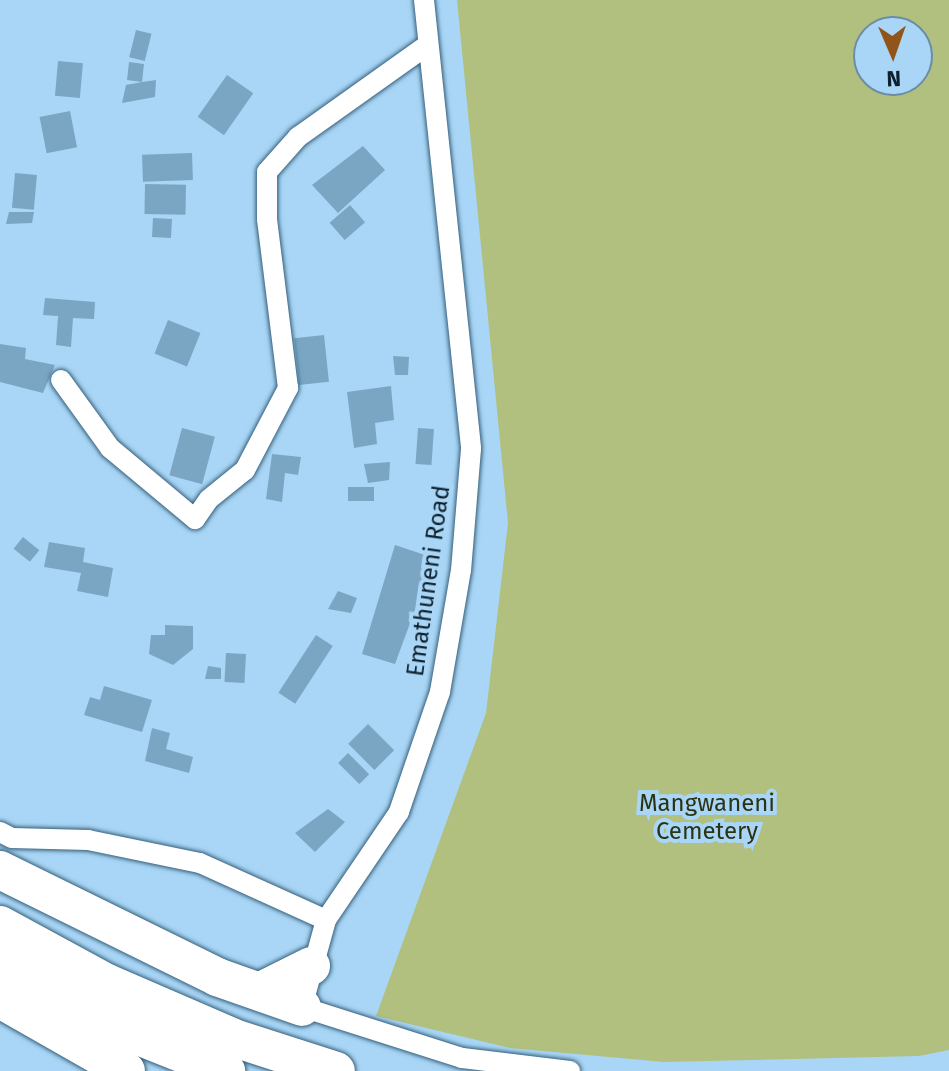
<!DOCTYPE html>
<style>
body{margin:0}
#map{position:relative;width:949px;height:1071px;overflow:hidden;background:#a9d6f6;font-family:"Fira Sans",sans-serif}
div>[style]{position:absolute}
.green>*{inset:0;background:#b1c07e}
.building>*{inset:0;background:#7aa6c4;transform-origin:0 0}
.roads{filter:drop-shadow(0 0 2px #355f7b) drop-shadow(0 0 2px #355f7b)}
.minor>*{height:20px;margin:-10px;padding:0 10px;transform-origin:10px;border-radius:10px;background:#fff}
.motorway>*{height:38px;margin:-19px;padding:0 19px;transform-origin:19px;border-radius:19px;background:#fff}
span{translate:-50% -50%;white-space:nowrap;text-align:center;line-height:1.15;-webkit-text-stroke:8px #a9d6f6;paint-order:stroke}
.street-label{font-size:24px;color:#0e202c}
.park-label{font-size:24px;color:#2c3313}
.north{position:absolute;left:853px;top:16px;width:80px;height:80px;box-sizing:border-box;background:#a9d6f6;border:2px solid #6b8da5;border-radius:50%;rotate:178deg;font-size:22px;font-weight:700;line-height:32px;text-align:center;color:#0e202c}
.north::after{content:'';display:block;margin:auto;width:28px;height:36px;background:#925519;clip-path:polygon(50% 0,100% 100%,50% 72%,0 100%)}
</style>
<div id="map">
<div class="green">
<i style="clip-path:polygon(evenodd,457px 0,949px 0,949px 1050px,919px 1056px,664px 1062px,510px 1048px,376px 1016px,486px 713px,508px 523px,457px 0,917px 32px,917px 80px,869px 80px,869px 32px,917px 32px)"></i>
</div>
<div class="building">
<i style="left:136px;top:30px;width:16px;height:28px;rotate:14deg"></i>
<i style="left:58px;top:61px;width:25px;height:35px;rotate:5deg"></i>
<i style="clip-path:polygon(129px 62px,144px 64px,142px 82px,156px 80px,155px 97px,122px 103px,126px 85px,142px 82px,127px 80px)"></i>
<i style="left:227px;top:75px;width:32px;height:51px;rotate:35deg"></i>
<i style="left:70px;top:111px;width:37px;height:31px;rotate:79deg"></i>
<i style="clip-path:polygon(363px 146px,385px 170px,338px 213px,312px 185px)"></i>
<i style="left:192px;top:153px;width:27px;height:50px;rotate:88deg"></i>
<i style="left:15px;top:173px;width:22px;height:35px;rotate:5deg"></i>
<i style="left:145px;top:184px;width:41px;height:30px;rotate:1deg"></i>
<i style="left:350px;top:205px;width:23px;height:27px;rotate:49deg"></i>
<i style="clip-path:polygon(9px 212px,34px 212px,32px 223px,6px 224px)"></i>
<i style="left:153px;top:218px;width:19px;height:19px;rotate:3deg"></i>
<i style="clip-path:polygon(45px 298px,95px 302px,94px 319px,73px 318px,71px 347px,56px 345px,58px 316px,43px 315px)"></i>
<i style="left:168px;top:320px;width:35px;height:36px;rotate:22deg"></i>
<i style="left:324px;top:335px;width:47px;height:30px;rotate:84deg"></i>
<i style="clip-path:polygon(0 344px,26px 348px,25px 359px,55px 365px,43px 393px,0 382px)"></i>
<i style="clip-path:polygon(393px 356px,409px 357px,408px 375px,395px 375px)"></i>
<i style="clip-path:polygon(391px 386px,394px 420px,375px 423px,377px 444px,354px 448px,347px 392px)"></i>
<i style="left:182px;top:428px;width:34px;height:49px;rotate:15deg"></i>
<i style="left:418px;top:428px;width:16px;height:36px;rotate:4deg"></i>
<i style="clip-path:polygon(272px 454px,301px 457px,298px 475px,285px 473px,282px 502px,266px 499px)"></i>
<i style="clip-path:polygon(390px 462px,389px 480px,368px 483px,364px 464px)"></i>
<i style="left:374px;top:487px;width:14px;height:26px;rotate:90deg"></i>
<i style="left:23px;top:537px;width:21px;height:15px;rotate:39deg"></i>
<i style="clip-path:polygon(49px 542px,85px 548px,83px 562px,113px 568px,108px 597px,77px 591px,81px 573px,44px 567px)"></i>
<i style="clip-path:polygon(395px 545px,434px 558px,395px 664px,362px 654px)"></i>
<i style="clip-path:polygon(338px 591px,357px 598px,351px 613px,328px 609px)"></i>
<i style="clip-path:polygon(165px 625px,193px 626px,193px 649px,173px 665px,149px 654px,151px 635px,165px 635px)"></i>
<i style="left:316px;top:635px;width:20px;height:69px;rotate:33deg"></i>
<i style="left:226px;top:653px;width:20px;height:29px;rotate:3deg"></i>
<i style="clip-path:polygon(208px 666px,221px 668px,221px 679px,205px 679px)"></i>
<i style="clip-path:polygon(104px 686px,152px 700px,142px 732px,84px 715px,90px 697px,100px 700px)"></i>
<i style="left:368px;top:724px;width:37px;height:28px;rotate:45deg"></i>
<i style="clip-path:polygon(152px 728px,170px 733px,166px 749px,193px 757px,189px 773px,145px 761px)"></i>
<i style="left:348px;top:753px;width:30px;height:14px;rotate:45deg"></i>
<i style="clip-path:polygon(328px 809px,345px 822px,315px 852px,295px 833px)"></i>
</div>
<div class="roads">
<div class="minor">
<i style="left:424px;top:0;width:451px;rotate:84deg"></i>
<i style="left:471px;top:449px;width:121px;rotate:94.7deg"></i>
<i style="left:461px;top:570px;width:124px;rotate:99.8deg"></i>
<i style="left:440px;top:692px;width:127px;rotate:108.9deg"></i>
<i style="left:399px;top:812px;width:130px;rotate:124.1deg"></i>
<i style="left:326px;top:920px;width:90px;rotate:105.4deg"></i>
<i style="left:302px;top:1007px;width:168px;rotate:17.7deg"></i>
<i style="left:462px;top:1058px;width:109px;rotate:6.9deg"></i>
<i style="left:61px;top:380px;width:84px;rotate:54.2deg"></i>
<i style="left:110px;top:448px;width:111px;rotate:39.9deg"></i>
<i style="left:195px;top:519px;width:24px;rotate:-55deg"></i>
<i style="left:209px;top:499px;width:46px;rotate:-38.9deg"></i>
<i style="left:245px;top:470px;width:93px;rotate:-62.3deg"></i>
<i style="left:288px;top:388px;width:170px;rotate:-97.1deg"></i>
<i style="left:267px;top:219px;width:47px;rotate:-90deg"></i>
<i style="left:267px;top:172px;width:47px;rotate:-48.5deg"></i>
<i style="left:298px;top:137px;width:157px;rotate:-35.4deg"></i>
<i style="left:0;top:832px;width:13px;rotate:27deg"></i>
<i style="left:12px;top:838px;width:76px;rotate:1.5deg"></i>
<i style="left:88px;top:840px;width:114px;rotate:11.6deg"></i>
<i style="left:200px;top:863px;width:138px;rotate:24.3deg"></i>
</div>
<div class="motorway">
<i style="left:0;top:870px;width:242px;rotate:26.2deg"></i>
<i style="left:217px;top:977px;width:90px;rotate:19.4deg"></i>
<i style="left:0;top:925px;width:122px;rotate:28.5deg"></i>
<i style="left:107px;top:983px;width:138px;rotate:23.4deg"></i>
<i style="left:234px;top:1038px;width:107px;rotate:17.9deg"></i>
<i style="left:0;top:965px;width:142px;rotate:27.6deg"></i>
<i style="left:126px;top:1031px;width:108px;rotate:21.8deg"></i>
<i style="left:261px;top:991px;width:56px;rotate:-26.6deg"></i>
<i style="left:0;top:999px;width:145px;rotate:29.7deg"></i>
</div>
</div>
<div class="street-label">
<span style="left:429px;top:581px;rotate:-82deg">Emathuneni Road</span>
</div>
<div class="park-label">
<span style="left:707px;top:818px">Mangwaneni<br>Cemetery</span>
</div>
<div class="north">N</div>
</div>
